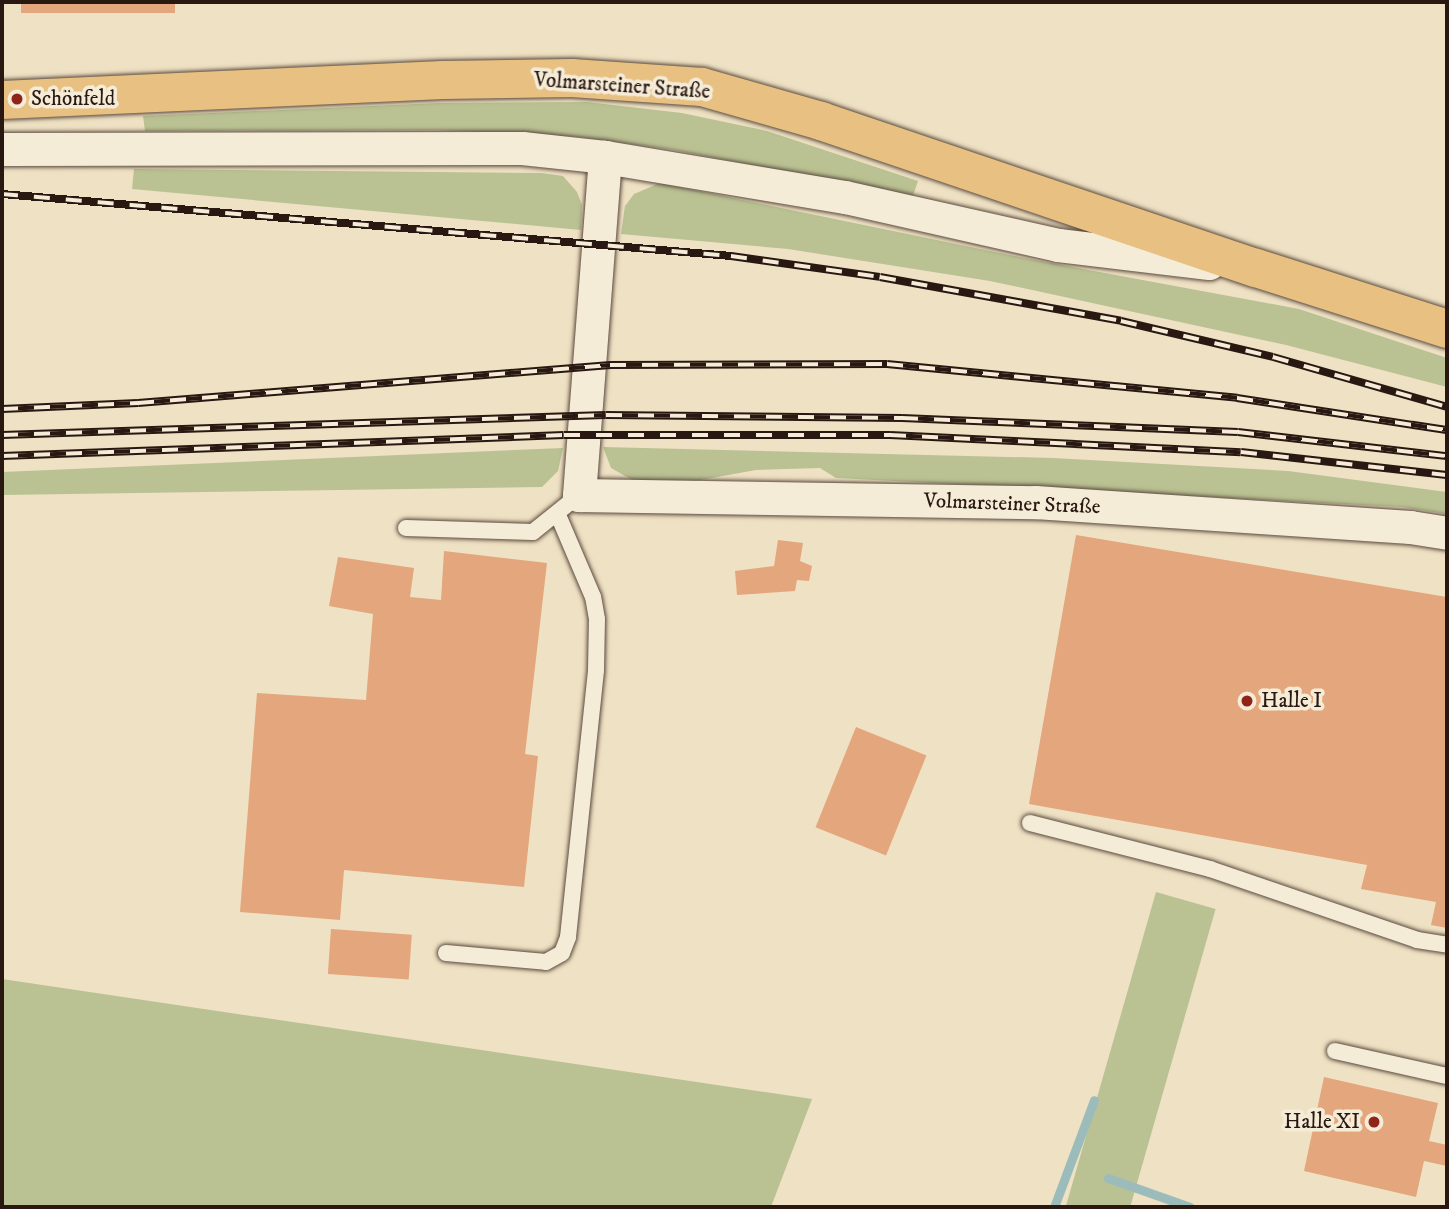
<!DOCTYPE html>
<meta charset="utf-8">
<style>
body{margin:0}
#map{position:relative;width:1449px;height:1209px;overflow:hidden;background:#efe1c3;font-family:"IM FELL DW Pica",serif}
div>[style]{position:absolute}
.green>*{inset:0;background:#bac293;transform-origin:0 0}
.stream>*{height:9px;margin:-4.5px;padding:0 4.5px;transform-origin:4.5px;border-radius:4.5px;background:#9cbcbb}
.building>*{inset:0;background:#e3a67d;transform-origin:0 0}
.roads{filter:drop-shadow(0 0 2px #5a4a3e) drop-shadow(0 0 2px #5a4a3e)}
.service>*{height:16px;margin:-8px;padding:0 8px;transform-origin:8px;border-radius:8px;background:#f5ecd8}
.minor>*{height:33px;margin:-16.5px;padding:0 16.5px;transform-origin:16.5px;border-radius:16.5px;background:#f5ecd8}
.primary>*{height:38px;margin:-19px;padding:0 19px;transform-origin:19px;border-radius:19px;background:#e8c082}
.rail>*{height:8px;margin-top:-4px;transform-origin:0;background:repeating-linear-gradient(90deg,#f5ecd8 0 16px,#291812 0 32px);box-sizing:border-box;border-block:2px solid #291812}
.dots>*{width:19px;height:19px;translate:-50% -50%;box-sizing:border-box;border:4px solid #f5ecd8;border-radius:50%}
span{translate:-50% -50%;white-space:nowrap;text-align:center;line-height:1.15;-webkit-text-stroke:7px #f5ecd8;paint-order:stroke}
.street-label{font-size:21px;color:#291812}
.poi-label{font-size:21px;color:#291812}
.left{translate:0 -50%;text-align:left}
.right{translate:-100% -50%;text-align:right}
.frame{position:absolute;inset:0;border:4px solid #291812;pointer-events:none}
</style>
<div id="map">
<div class="green">
<i style="clip-path:polygon(587px 102px,682px 113px,767px 131px,918px 181px,913px 196px,674px 150px,579px 137px,436px 130px,145px 131px,143px 116px,439px 103px)"></i>
<i style="clip-path:polygon(134px 169px,541px 173px,563px 176px,577px 192px,582px 205px,581px 230px,132px 189px)"></i>
<i style="clip-path:polygon(660px 183px,1024px 258px,1299px 309px,1447px 358px,1447px 387px,1286px 345px,990px 281px,788px 249px,621px 234px,625px 206px,634px 194px)"></i>
<i style="clip-path:polygon(603px 447px,1053px 458px,1288px 471px,1447px 492px,1447px 514px,1402px 507px,836px 478px,820px 468px,756px 470px,673px 485px,634px 481px,611px 468px)"></i>
<i style="clip-path:polygon(563px 448px,558px 471px,542px 487px,2px 495px,2px 472px)"></i>
<i style="left:1156px;top:892px;width:62px;height:339px;rotate:16deg"></i>
<i style="clip-path:polygon(2px 979px,812px 1099px,771px 1207px,2px 1207px)"></i>
</div>
<div class="stream">
<i style="left:1108px;top:1178px;width:87px;rotate:19.5deg"></i>
<i style="left:1054px;top:1207px;width:114px;rotate:-69.5deg"></i>
</div>
<div class="building">
<i style="left:21px;top:2px;width:154px;height:11px"></i>
<i style="clip-path:polygon(1076px 535px,1447px 597px,1447px 928px,1431px 925px,1436px 902px,1361px 889px,1367px 865px,1029px 804px)"></i>
<i style="clip-path:polygon(778px 540px,803px 543px,800px 561px,812px 566px,809px 581px,797px 580px,795px 591px,737px 595px,735px 571px,774px 566px)"></i>
<i style="clip-path:polygon(444px 551px,547px 563px,525px 754px,538px 756px,524px 887px,344px 870px,340px 920px,240px 912px,257px 693px,366px 700px,373px 614px,329px 606px,338px 557px,414px 568px,410px 597px,441px 600px)"></i>
<i style="left:856px;top:727px;width:76px;height:108px;rotate:22deg"></i>
<i style="left:331px;top:929px;width:81px;height:45px;rotate:4deg"></i>
<i style="clip-path:polygon(1324px 1077px,1438px 1103px,1429px 1141px,1447px 1145px,1447px 1166px,1424px 1161px,1416px 1197px,1304px 1171px)"></i>
</div>
<div class="roads">
<div class="service">
<i style="left:406px;top:528px;width:127px;rotate:1.8deg"></i>
<i style="left:533px;top:532px;width:59px;rotate:-38.8deg"></i>
<i style="left:1030px;top:823px;width:186px;rotate:14.3deg"></i>
<i style="left:1210px;top:869px;width:219px;rotate:18.9deg"></i>
<i style="left:1417px;top:940px;width:30px;rotate:9deg"></i>
<i style="left:446px;top:953px;width:100px;rotate:5.1deg"></i>
<i style="left:546px;top:962px;width:18px;rotate:-29deg"></i>
<i style="left:562px;top:953px;width:17px;rotate:-69deg"></i>
<i style="left:568px;top:937px;width:268px;rotate:-84deg"></i>
<i style="left:596px;top:670px;width:51px;rotate:-88.9deg"></i>
<i style="left:597px;top:619px;width:22px;rotate:-100deg"></i>
<i style="left:593px;top:597px;width:89px;rotate:-113.1deg"></i>
<i style="left:1335px;top:1051px;width:115px;rotate:12.6deg"></i>
</div>
<div class="minor">
<i style="left:2px;top:149px;width:520px;rotate:-0.11deg"></i>
<i style="left:522px;top:148px;width:83px;rotate:6.2deg"></i>
<i style="left:605px;top:157px;width:339px;rotate:94.4deg"></i>
<i style="left:579px;top:495px;width:456px;rotate:0.9deg"></i>
<i style="left:1035px;top:502px;width:376px;rotate:3.8deg"></i>
<i style="left:1410px;top:527px;width:37px;rotate:9deg"></i>
<i style="left:605px;top:157px;width:243px;rotate:9.5deg"></i>
<i style="left:845px;top:197px;width:218px;rotate:12.7deg"></i>
<i style="left:1058px;top:245px;width:152px;rotate:6.8deg"></i>
</div>
<div class="primary">
<i style="left:2px;top:100px;width:441px;rotate:-2.6deg"></i>
<i style="left:443px;top:80px;width:129px;rotate:-0.9deg"></i>
<i style="left:572px;top:78px;width:130px;rotate:4deg"></i>
<i style="left:702px;top:87px;width:124px;rotate:15.9deg"></i>
<i style="left:821px;top:121px;width:459px;rotate:18.7deg"></i>
<i style="left:1256px;top:268px;width:201px;rotate:17.7deg"></i>
</div>
</div>
<div class="rail">
<i style="left:2px;top:194px;width:732px;rotate:4.86deg"></i>
<i style="left:731px;top:256px;width:150px;rotate:8deg"></i>
<i style="left:880px;top:277px;width:245px;rotate:10.3deg"></i>
<i style="left:1121px;top:321px;width:156px;rotate:13.3deg"></i>
<i style="left:1273px;top:357px;width:181px;rotate:16deg"></i>
<i style="left:2px;top:409px;width:136px;rotate:-2.5deg"></i>
<i style="left:138px;top:403px;width:474px;rotate:-4.6deg"></i>
<i style="left:610px;top:365px;width:277px;rotate:-0.2deg"></i>
<i style="left:887px;top:364px;width:352px;rotate:5.5deg"></i>
<i style="left:1237px;top:398px;width:212px;rotate:8.7deg"></i>
<i style="left:2px;top:435px;width:604px;rotate:-1.9deg"></i>
<i style="left:606px;top:415px;width:296px;rotate:0.6deg"></i>
<i style="left:902px;top:418px;width:336px;rotate:2.4deg"></i>
<i style="left:1238px;top:432px;width:210px;rotate:6.6deg"></i>
<i style="left:2px;top:456px;width:562px;rotate:-2.14deg"></i>
<i style="left:564px;top:435px;width:326px"></i>
<i style="left:890px;top:435px;width:351px;rotate:2.8deg"></i>
<i style="left:1241px;top:452px;width:207px;rotate:6.4deg"></i>
</div>
<div class="dots">
<i style="left:17px;top:99px;background:#8f2418"></i>
<i style="left:1247px;top:701px;background:#8f2418"></i>
<i style="left:1374px;top:1122px;background:#8f2418"></i>
</div>
<div class="street-label">
<span style="left:622px;top:86px;rotate:4deg">Volmarsteiner Straße</span>
<span style="left:1012px;top:504px;rotate:2deg">Volmarsteiner Straße</span>
</div>
<div class="poi-label">
<span class="left" style="left:31px;top:99px">Schönfeld</span>
<span class="left" style="left:1261px;top:701px">Halle I</span>
<span class="right" style="left:1360px;top:1122px">Halle XI</span>
</div>
<div class="frame"></div>
</div>
